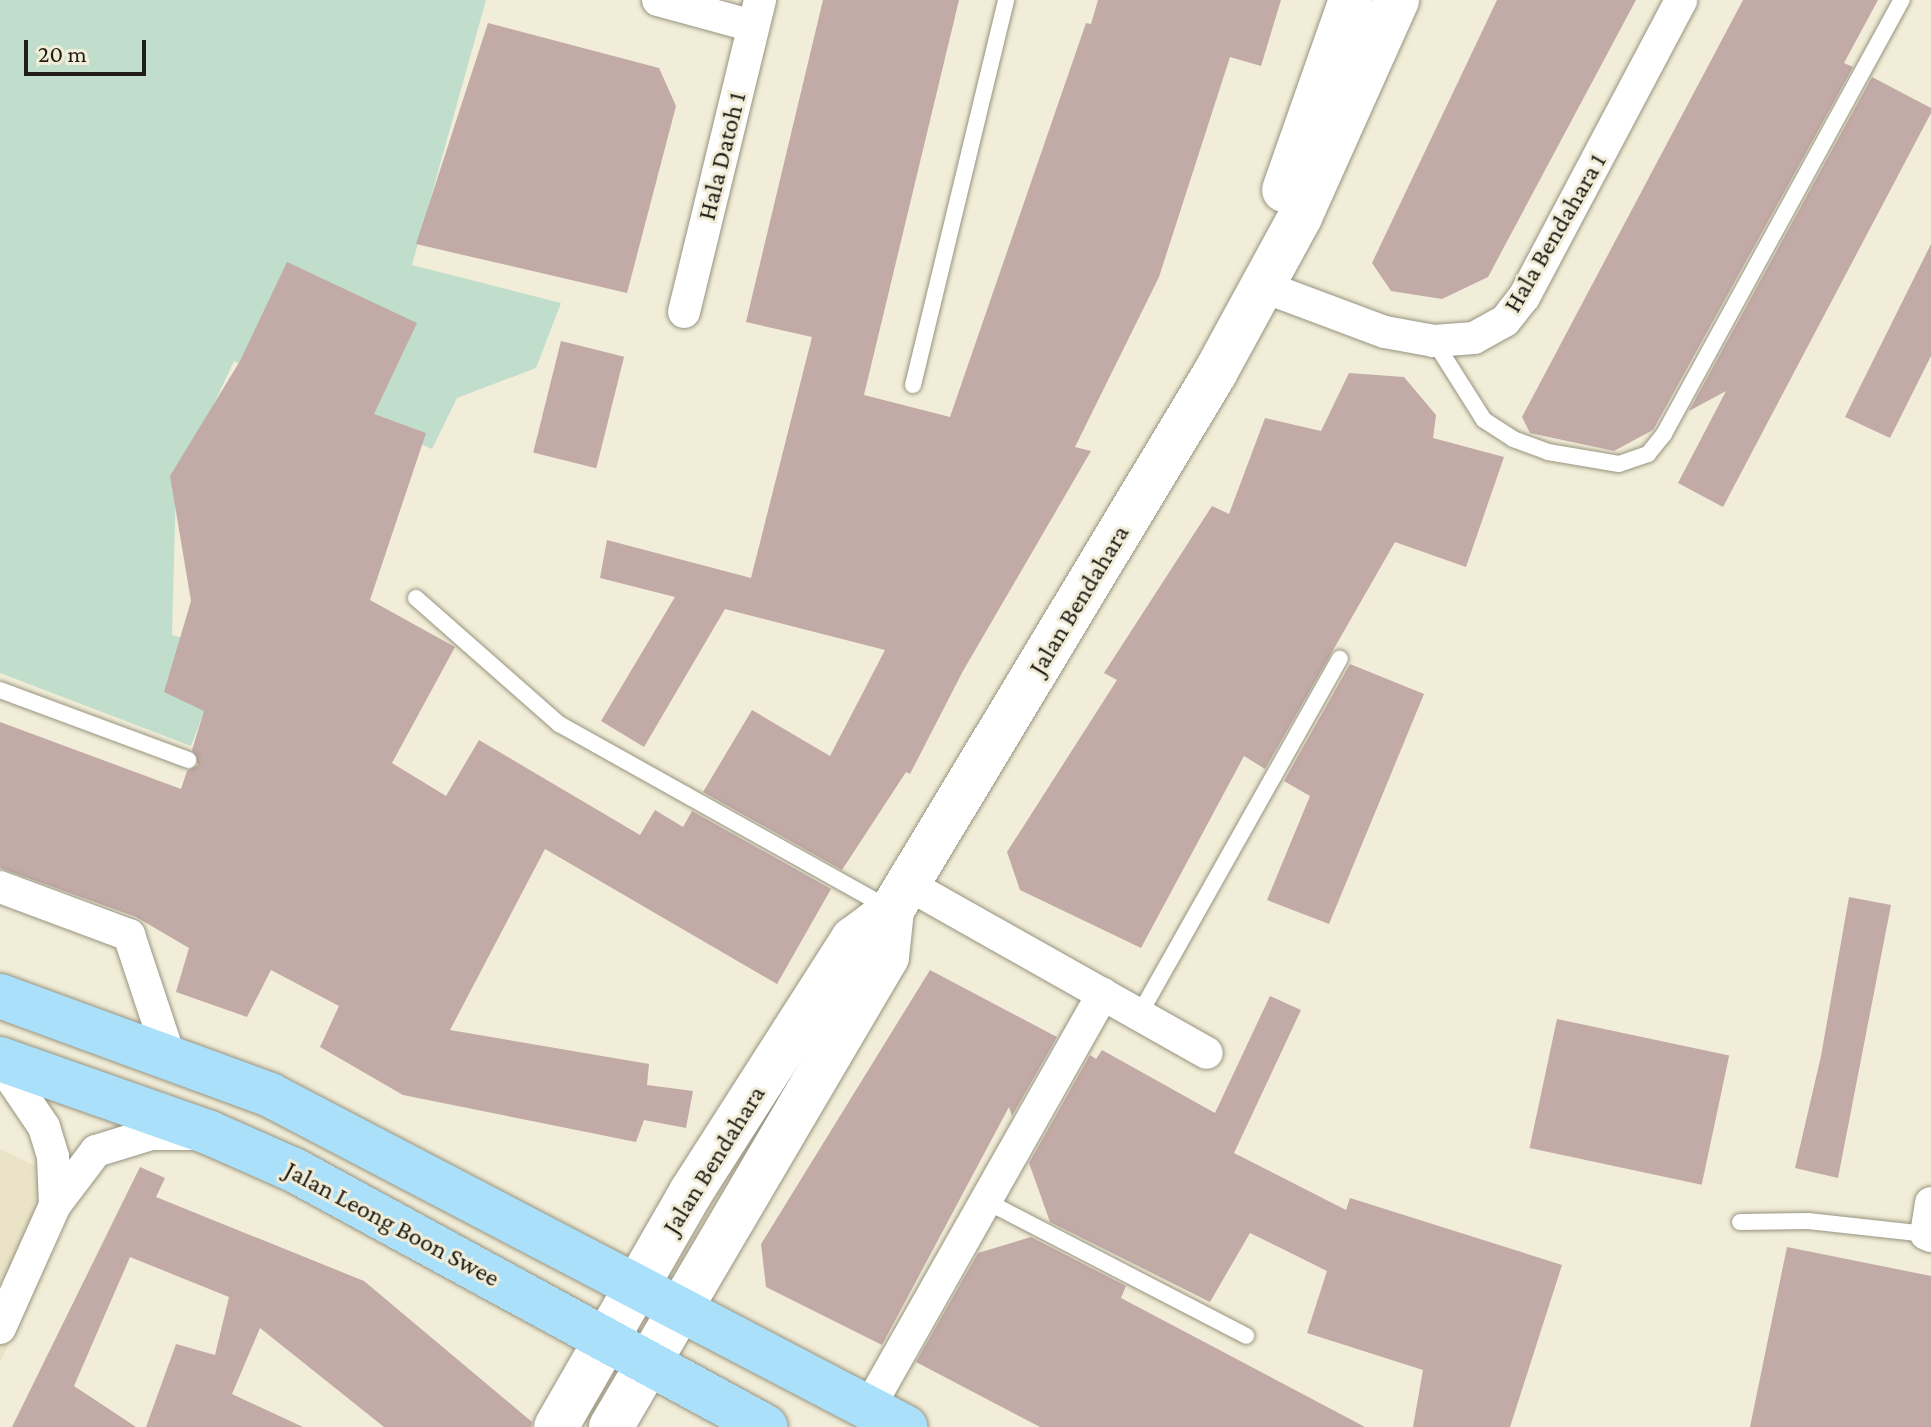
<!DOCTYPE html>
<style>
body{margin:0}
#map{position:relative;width:1931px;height:1427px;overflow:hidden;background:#f1edd8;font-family:"Crimson Pro",serif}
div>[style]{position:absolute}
.built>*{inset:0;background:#eae3c7}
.green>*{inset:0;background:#c1decc}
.building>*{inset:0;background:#c2aaa7;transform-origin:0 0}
.roads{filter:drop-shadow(0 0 2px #97937f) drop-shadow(0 0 2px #97937f)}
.lane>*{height:16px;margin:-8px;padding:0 8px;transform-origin:8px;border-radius:8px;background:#fff}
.street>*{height:32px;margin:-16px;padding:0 16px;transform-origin:16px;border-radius:16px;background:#fff}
.secondary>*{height:44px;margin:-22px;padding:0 22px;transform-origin:22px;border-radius:22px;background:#fff}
.primary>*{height:44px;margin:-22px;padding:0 22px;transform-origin:22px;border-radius:22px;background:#abe0fb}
span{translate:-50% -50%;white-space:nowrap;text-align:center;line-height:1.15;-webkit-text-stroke:6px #f1edd8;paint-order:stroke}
.street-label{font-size:26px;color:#1f1d16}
.scale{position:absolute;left:24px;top:40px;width:122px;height:36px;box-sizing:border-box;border:4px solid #1f1d16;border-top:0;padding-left:10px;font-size:24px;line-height:28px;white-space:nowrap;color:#1f1d16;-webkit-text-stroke:6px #f1edd8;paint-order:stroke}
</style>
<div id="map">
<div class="built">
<i style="clip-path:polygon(0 1149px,79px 1186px,0 1363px)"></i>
</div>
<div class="green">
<i style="clip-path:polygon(0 0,486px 0,412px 265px,561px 303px,536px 368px,457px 398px,432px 449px,234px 361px,176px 485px,172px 635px,227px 651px,191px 746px,0 673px)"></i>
</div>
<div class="building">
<i style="clip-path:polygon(823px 0,959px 0,864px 395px,950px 417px,1086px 23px,1091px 24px,1098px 0,1281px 0,1261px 66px,1230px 57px,1159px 277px,1075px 447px,1091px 451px,963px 671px,910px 774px,906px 772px,842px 870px,703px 792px,752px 710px,830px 756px,885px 650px,725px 609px,644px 747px,601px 721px,675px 597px,600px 578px,607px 540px,751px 578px,812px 337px,746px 322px)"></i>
<i style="clip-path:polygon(1497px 0,1636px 0,1488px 277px,1442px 299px,1391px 291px,1372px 263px)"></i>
<i style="clip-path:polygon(1743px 0,1878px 0,1844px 63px,1853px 67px,1653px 430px,1614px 451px,1530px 433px,1522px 417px)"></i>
<i style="clip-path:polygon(488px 23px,659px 68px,676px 106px,627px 293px,416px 244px)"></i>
<i style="clip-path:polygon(1872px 77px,1931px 108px,1931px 113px,1723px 507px,1678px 483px,1726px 391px,1689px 411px)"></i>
<i style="clip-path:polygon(1931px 244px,1931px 356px,1890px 438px,1845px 417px)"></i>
<i style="clip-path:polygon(287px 262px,417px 323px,374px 414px,426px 433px,370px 600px,455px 647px,392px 763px,446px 796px,479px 740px,640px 835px,655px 810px,683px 827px,692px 811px,831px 889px,777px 984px,545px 849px,450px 1030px,649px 1064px,647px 1085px,693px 1091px,686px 1128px,644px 1120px,636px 1142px,403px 1095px,320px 1047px,339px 1006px,271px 970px,247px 1017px,176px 992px,189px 948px,136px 917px,0 868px,0 722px,181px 789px,187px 771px,198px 765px,192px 750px,204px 711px,164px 692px,191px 601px,170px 476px,240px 361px)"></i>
<i style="left:561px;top:341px;width:65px;height:115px;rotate:14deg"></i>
<i style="clip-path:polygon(1349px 373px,1404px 377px,1436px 415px,1433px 438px,1504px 457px,1466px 567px,1395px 542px,1265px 769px,1244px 756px,1141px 948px,1020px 890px,1007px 852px,1117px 680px,1104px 673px,1212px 506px,1229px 514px,1265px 418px,1321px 431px)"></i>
<i style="clip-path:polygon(1350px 664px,1424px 694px,1329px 924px,1267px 900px,1310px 796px,1284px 781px)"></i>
<i style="clip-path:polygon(1849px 897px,1891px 905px,1838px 1178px,1795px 1168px,1821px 1056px)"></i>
<i style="clip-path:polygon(930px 970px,1057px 1037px,1012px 1116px,1009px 1107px,882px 1345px,766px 1287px,761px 1244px)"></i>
<i style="clip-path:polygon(1270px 996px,1301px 1010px,1234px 1153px,1346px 1210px,1350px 1198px,1562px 1265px,1510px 1427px,1413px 1427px,1423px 1370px,1307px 1333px,1327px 1271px,1250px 1233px,1210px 1302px,1050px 1222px,1029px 1163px,1090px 1055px,1096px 1059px,1102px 1050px,1215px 1113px)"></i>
<i style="left:1557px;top:1019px;width:176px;height:132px;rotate:12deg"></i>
<i style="clip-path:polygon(140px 1167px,165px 1178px,156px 1197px,364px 1281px,532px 1422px,531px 1427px,384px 1427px,260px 1328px,232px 1394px,303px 1427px,146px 1427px,176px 1344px,215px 1355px,229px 1297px,130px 1257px,74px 1386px,136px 1427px,12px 1427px)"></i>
<i style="clip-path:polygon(1031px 1237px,1126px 1286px,1121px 1298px,1365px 1427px,1040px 1427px,916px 1362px,978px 1253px)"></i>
<i style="clip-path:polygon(1787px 1247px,1931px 1276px,1931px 1427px,1750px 1427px)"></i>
</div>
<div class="roads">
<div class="lane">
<i style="left:1434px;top:341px;width:93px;rotate:57.7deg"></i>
<i style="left:1484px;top:420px;width:35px;rotate:33deg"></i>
<i style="left:1513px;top:439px;width:37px;rotate:20deg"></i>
<i style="left:1548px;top:452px;width:72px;rotate:9.6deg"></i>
<i style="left:1619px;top:464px;width:31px;rotate:-19deg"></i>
<i style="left:1648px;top:454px;width:26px;rotate:-51deg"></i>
<i style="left:1664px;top:434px;width:495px;rotate:-61.3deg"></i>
<i style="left:913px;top:385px;width:396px;rotate:-76.4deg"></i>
<i style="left:416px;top:598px;width:191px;rotate:41.4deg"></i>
<i style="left:559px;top:724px;width:379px;rotate:29.2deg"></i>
<i style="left:0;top:690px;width:201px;rotate:20.4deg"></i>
<i style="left:1139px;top:1015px;width:409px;rotate:-60.6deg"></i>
<i style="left:986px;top:1201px;width:293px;rotate:27.4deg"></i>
<i style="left:1740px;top:1222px;width:68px;rotate:-0.8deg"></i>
<i style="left:1808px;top:1221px;width:119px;rotate:6.3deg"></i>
</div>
<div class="street">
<i style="left:658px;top:0;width:98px;rotate:15.3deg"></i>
<i style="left:1259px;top:285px;width:134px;rotate:20.5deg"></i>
<i style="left:1385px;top:332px;width:50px;rotate:10.4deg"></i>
<i style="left:1434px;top:341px;width:40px;rotate:-4.3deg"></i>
<i style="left:1474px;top:338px;width:35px;rotate:-29deg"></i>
<i style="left:1505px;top:321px;width:31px;rotate:-52deg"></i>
<i style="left:1524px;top:297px;width:336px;rotate:-62.1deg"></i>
<i style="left:684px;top:312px;width:321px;rotate:-76.3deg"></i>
<i style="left:907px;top:884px;width:344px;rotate:29.4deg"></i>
<i style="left:0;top:887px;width:138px;rotate:20.4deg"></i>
<i style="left:129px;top:935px;width:126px;rotate:71.6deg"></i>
<i style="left:0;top:1062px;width:78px;rotate:55.9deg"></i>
<i style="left:44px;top:1127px;width:31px;rotate:73deg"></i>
<i style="left:53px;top:1157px;width:48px;rotate:87.6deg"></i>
<i style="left:1931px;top:1203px;width:31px;rotate:99deg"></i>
<i style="left:1926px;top:1234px;width:5px;rotate:22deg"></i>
<i style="left:0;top:1328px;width:135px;rotate:-65.9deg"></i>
<i style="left:55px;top:1205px;width:68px;rotate:-52.8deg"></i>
<i style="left:96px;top:1151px;width:58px;rotate:-17.2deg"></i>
<i style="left:151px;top:1134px;width:40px"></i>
<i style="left:868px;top:1409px;width:477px;rotate:-60.5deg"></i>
</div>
<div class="secondary">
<i style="left:1284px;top:190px;width:201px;rotate:-70.6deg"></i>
<i style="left:556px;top:1427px;width:271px;rotate:-60.1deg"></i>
<i style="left:691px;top:1192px;width:300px;rotate:-57.4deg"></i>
<i style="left:853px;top:939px;width:49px;rotate:-36.6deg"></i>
<i style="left:892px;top:910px;width:627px;rotate:-58.97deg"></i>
<i style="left:1215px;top:373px;width:178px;rotate:-61.4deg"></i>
<i style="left:1300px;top:217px;width:238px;rotate:-65.9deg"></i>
<i style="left:611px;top:1427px;width:545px;rotate:-59.58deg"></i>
<i style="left:887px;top:957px;width:47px;rotate:-83.9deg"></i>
</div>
<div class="primary">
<i style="left:0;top:996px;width:288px;rotate:20.1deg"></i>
<i style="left:270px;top:1095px;width:717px;rotate:27.6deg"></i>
<i style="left:0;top:1059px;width:223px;rotate:19.4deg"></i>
<i style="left:210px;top:1133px;width:92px;rotate:23.8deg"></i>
<i style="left:294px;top:1170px;width:537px;rotate:28.57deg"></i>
</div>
</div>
<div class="street-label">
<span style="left:722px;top:156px;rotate:-76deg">Hala Datoh 1</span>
<span style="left:1555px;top:233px;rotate:-60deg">Hala Bendahara 1</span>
<span style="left:1079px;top:600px;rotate:-59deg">Jalan Bendahara</span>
<span style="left:714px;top:1160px;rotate:-58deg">Jalan Bendahara</span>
<span style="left:392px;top:1224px;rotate:28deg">Jalan Leong Boon Swee</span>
</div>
<div class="scale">20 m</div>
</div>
